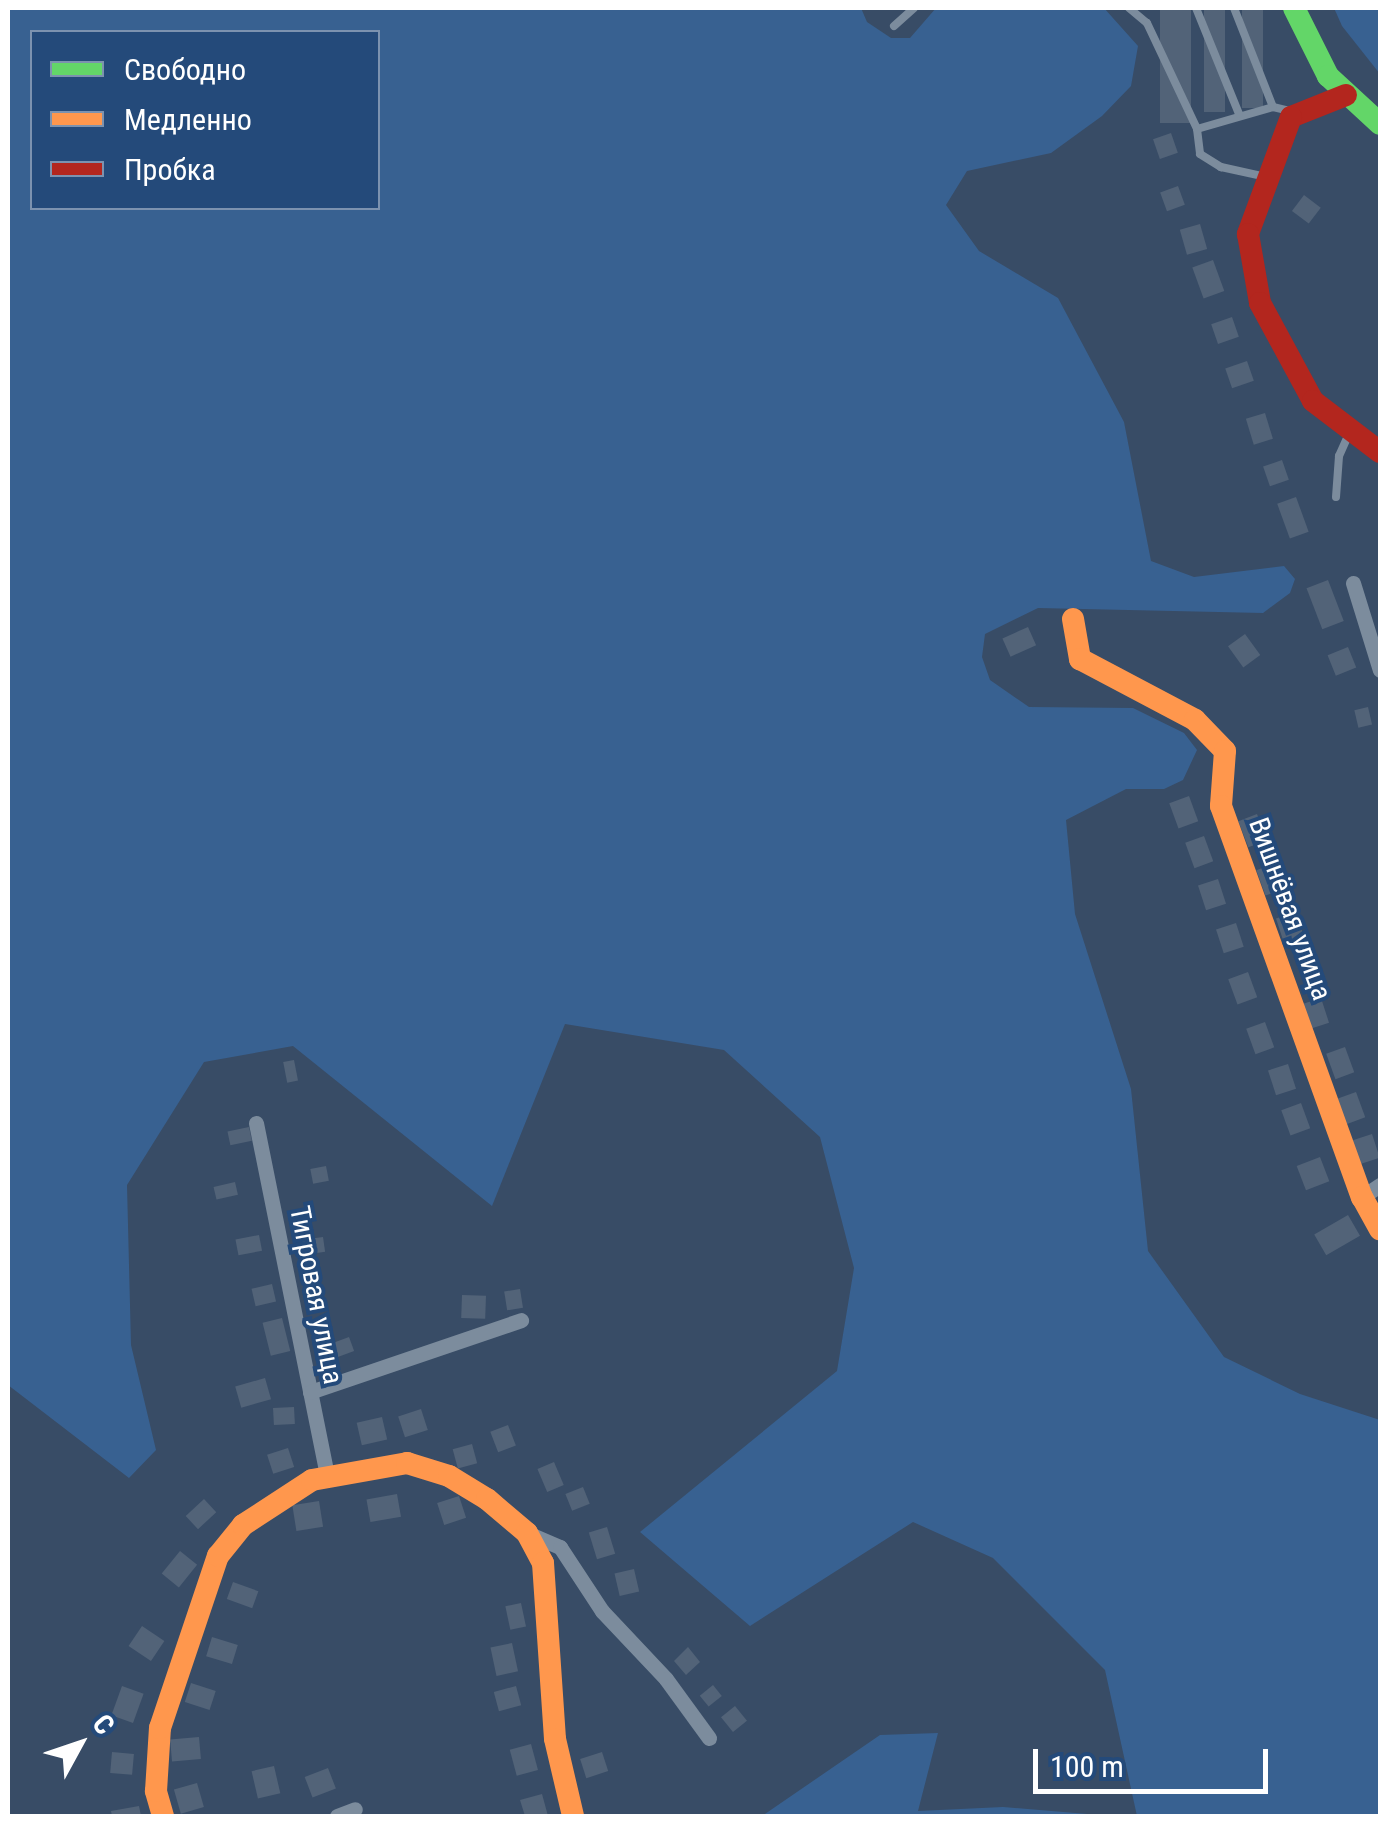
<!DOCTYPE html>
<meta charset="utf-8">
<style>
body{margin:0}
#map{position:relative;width:1388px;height:1824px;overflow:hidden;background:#384c66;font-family:"Roboto Condensed",sans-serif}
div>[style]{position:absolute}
.green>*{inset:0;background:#386191}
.building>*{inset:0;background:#526378;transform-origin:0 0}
.lane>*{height:8px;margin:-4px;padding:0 4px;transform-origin:4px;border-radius:4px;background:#7c8c9d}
.street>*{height:15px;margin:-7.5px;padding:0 7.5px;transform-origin:7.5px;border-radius:7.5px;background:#7c8c9d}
.fast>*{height:22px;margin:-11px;padding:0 11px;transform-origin:11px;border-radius:11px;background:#63d668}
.slow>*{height:22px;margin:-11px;padding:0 11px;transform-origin:11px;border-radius:11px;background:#ff974d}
.jam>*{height:22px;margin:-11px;padding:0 11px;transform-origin:11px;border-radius:11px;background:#b3261e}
span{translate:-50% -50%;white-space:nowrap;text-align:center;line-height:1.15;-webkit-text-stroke:8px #244a7a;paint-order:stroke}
.street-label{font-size:28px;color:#fff}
.frame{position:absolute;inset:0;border:10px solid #fff;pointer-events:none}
.legend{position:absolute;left:30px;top:30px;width:350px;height:180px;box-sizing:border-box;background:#244a7a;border:2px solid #7c92af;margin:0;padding:12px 18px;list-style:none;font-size:30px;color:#fff}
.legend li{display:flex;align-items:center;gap:20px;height:50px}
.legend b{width:50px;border:2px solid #7c92af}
.north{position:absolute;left:30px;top:1694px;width:100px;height:100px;-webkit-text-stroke:8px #244a7a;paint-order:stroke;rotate:50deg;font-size:28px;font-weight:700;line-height:40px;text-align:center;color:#fff}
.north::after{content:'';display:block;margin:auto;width:35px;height:45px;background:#fff;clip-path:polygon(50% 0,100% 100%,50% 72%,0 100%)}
.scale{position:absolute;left:1033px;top:1749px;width:235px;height:45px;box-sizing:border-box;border:5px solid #fff;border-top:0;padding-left:12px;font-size:30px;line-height:35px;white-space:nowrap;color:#fff;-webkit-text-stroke:8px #244a7a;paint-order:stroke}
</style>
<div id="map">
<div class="green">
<i style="clip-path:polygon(evenodd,8px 8px,861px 8px,867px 22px,891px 38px,910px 38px,936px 8px,1104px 8px,1138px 46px,1131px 86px,1102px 116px,1051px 153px,967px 171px,946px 205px,979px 251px,1058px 298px,1124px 422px,1151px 561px,1194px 577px,1284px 566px,1295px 579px,1290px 593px,1263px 613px,1038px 608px,985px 634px,982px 657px,990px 680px,1029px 707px,1133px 708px,1184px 733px,1197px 750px,1183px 780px,1164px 789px,1126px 789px,1066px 820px,1075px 914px,1131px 1089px,1148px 1251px,1224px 1357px,1300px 1394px,1380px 1420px,1380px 1816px,1137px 1816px,1105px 1670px,993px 1558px,913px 1522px,750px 1626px,640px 1532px,837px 1371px,854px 1268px,820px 1137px,724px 1050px,565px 1024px,492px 1206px,293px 1046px,204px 1062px,127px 1185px,131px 1345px,156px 1450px,129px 1478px,8px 1385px,8px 8px,32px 32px,378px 32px,378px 208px,32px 208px,32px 32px)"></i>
<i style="clip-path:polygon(1334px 8px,1380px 8px,1380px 74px,1342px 26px)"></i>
<i style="clip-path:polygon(938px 1733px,918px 1811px,1003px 1807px,1111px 1816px,762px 1816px,880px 1735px)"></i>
</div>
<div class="building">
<i style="left:1160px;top:8px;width:31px;height:115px"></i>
<i style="left:1204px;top:8px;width:21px;height:104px"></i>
<i style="left:1242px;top:8px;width:21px;height:100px"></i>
<i style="left:1171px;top:133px;width:21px;height:19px;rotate:71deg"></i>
<i style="left:1178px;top:186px;width:20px;height:19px;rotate:70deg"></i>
<i style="left:1304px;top:195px;width:21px;height:20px;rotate:37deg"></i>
<i style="left:1200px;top:224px;width:26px;height:21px;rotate:74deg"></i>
<i style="left:1213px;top:260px;width:33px;height:22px;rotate:70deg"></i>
<i style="left:1232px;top:317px;width:21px;height:22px;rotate:71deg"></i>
<i style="left:1247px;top:361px;width:21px;height:23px;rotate:71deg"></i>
<i style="left:1265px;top:413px;width:27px;height:20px;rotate:73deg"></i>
<i style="left:1282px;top:460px;width:21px;height:20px;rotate:71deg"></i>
<i style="left:1296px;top:497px;width:37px;height:20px;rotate:70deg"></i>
<i style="left:1328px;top:580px;width:44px;height:23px;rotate:69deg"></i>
<i style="left:1028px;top:627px;width:20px;height:28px;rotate:66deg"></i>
<i style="left:1245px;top:634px;width:26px;height:21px;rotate:54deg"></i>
<i style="left:1348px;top:647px;width:22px;height:22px;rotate:68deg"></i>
<i style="left:1368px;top:707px;width:18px;height:14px;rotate:77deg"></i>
<i style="left:1189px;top:796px;width:27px;height:21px;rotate:70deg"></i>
<i style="left:1257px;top:814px;width:28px;height:20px;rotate:69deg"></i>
<i style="left:1204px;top:836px;width:27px;height:20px;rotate:70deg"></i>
<i style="left:1276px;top:863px;width:27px;height:21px;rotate:70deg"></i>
<i style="left:1218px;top:879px;width:26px;height:21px;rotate:72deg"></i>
<i style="left:1296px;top:912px;width:26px;height:21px;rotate:72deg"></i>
<i style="left:1236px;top:923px;width:25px;height:21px;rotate:72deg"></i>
<i style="left:1248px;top:972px;width:27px;height:21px;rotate:70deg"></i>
<i style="left:1321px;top:998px;width:26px;height:21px;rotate:72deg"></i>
<i style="left:1265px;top:1022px;width:27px;height:20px;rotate:70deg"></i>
<i style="left:1345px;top:1047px;width:27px;height:20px;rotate:70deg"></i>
<i style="left:294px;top:1060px;width:21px;height:11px;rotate:79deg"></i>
<i style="left:1288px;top:1064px;width:26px;height:21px;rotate:72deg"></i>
<i style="left:1356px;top:1092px;width:27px;height:20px;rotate:70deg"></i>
<i style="left:1301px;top:1103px;width:27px;height:21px;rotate:70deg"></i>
<i style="left:249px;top:1127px;width:14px;height:22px;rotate:78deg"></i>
<i style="left:1372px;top:1134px;width:25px;height:21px;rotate:72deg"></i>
<i style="left:1320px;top:1157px;width:26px;height:25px;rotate:69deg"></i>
<i style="left:326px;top:1166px;width:15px;height:16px;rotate:79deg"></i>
<i style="left:235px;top:1182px;width:13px;height:22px;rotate:77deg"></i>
<i style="left:1348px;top:1215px;width:24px;height:39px;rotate:60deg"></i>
<i style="left:259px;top:1235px;width:16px;height:24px;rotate:79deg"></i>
<i style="left:323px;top:1237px;width:15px;height:22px;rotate:82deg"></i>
<i style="left:272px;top:1284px;width:18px;height:21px;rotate:77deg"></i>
<i style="left:520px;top:1289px;width:19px;height:16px;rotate:81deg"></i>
<i style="left:462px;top:1295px;width:24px;height:23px;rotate:2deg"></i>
<i style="left:282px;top:1318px;width:34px;height:20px;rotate:76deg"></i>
<i style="left:349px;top:1337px;width:15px;height:26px;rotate:70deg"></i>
<i style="left:265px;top:1378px;width:22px;height:31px;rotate:74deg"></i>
<i style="left:294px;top:1407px;width:17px;height:21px;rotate:87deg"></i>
<i style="left:421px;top:1409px;width:22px;height:24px;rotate:72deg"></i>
<i style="left:382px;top:1417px;width:23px;height:26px;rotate:77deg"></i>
<i style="left:508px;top:1425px;width:22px;height:19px;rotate:69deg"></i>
<i style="left:472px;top:1444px;width:20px;height:20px;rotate:75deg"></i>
<i style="left:288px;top:1448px;width:20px;height:22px;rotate:72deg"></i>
<i style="left:554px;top:1462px;width:25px;height:18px;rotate:67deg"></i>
<i style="left:583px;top:1487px;width:18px;height:19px;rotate:68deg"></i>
<i style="left:397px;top:1494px;width:23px;height:31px;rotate:80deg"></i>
<i style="left:459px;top:1496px;width:23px;height:23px;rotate:72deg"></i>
<i style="left:204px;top:1499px;width:18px;height:25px;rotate:47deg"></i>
<i style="left:319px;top:1501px;width:26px;height:27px;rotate:81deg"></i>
<i style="left:607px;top:1527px;width:28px;height:19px;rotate:73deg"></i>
<i style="left:180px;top:1551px;width:22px;height:29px;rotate:39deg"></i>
<i style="left:634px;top:1569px;width:23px;height:20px;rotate:77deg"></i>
<i style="left:233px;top:1582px;width:27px;height:18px;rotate:20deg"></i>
<i style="left:521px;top:1603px;width:24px;height:16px;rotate:78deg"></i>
<i style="left:142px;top:1626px;width:27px;height:24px;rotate:34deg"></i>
<i style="left:212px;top:1637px;width:27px;height:20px;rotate:17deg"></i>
<i style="left:512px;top:1643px;width:29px;height:22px;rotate:78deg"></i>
<i style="clip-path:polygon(688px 1647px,700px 1662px,686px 1675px,674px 1661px)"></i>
<i style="left:191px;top:1683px;width:26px;height:20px;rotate:18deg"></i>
<i style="left:713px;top:1685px;width:14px;height:17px;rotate:51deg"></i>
<i style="left:122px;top:1686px;width:23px;height:31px;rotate:20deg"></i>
<i style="left:516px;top:1686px;width:20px;height:23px;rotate:75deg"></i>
<i style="left:735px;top:1706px;width:19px;height:18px;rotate:51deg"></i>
<i style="left:199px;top:1737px;width:22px;height:29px;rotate:85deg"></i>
<i style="left:531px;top:1744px;width:27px;height:22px;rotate:75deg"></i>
<i style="left:112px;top:1752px;width:22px;height:21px;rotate:5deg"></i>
<i style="left:602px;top:1752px;width:20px;height:23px;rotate:72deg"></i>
<i style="left:274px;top:1766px;width:28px;height:23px;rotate:77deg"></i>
<i style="left:328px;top:1768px;width:22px;height:25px;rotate:69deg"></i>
<i style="left:197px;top:1783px;width:25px;height:24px;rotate:74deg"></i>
<i style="clip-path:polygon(542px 1794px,548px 1816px,525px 1816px,520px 1800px)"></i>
<i style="clip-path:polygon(139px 1806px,141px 1816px,112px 1816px,111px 1811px)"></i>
</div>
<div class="lane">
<i style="left:1129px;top:8px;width:23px;rotate:40deg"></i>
<i style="left:1147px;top:23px;width:117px;rotate:64.7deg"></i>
<i style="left:1197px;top:129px;width:79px;rotate:-16.1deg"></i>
<i style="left:1273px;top:107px;width:18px;rotate:13deg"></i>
<i style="left:1196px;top:8px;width:114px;rotate:67.9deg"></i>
<i style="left:1234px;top:8px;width:106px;rotate:68.5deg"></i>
<i style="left:894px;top:26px;width:27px;rotate:-42deg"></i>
<i style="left:1197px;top:129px;width:25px;rotate:83deg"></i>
<i style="left:1200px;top:154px;width:25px;rotate:32deg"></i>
<i style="left:1221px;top:167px;width:46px;rotate:12.5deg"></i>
<i style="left:1336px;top:497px;width:41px;rotate:-85.8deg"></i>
<i style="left:1339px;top:456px;width:27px;rotate:-66deg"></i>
</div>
<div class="street">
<i style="left:1353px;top:583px;width:91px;rotate:72.8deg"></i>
<i style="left:256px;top:1123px;width:360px;rotate:78.6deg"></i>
<i style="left:1362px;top:1197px;width:22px;rotate:-34deg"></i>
<i style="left:310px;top:1392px;width:223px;rotate:-18.8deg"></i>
<i style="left:527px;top:1533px;width:36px;rotate:23deg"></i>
<i style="left:560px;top:1547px;width:77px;rotate:56.7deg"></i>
<i style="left:602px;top:1611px;width:93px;rotate:46.7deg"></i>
<i style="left:666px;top:1679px;width:73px;rotate:53.9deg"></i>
<i style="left:337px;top:1816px;width:19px;rotate:-21deg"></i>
</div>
<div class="fast">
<i style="left:1294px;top:8px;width:76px;rotate:63.4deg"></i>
<i style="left:1328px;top:76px;width:71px;rotate:42.7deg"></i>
</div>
<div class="slow">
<i style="left:1073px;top:619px;width:41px;rotate:80.1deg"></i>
<i style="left:1080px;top:659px;width:130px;rotate:27.9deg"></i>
<i style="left:1195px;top:720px;width:43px;rotate:45.9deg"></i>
<i style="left:1225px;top:751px;width:55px;rotate:94.2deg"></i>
<i style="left:1221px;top:806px;width:416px;rotate:70.2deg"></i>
<i style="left:1362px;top:1197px;width:37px;rotate:61deg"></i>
<i style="left:163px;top:1816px;width:26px;rotate:-106deg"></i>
<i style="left:156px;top:1791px;width:63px;rotate:-86.4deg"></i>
<i style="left:160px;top:1728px;width:182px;rotate:-71.4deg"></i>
<i style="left:218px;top:1556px;width:40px;rotate:-51deg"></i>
<i style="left:243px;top:1525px;width:82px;rotate:-33.1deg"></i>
<i style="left:312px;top:1480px;width:97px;rotate:-10.1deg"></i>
<i style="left:407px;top:1463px;width:44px;rotate:17.2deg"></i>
<i style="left:449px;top:1476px;width:44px;rotate:31.2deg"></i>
<i style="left:487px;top:1499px;width:52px;rotate:40.4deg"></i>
<i style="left:527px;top:1533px;width:34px;rotate:62deg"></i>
<i style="left:543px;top:1563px;width:176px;rotate:86.1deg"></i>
<i style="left:555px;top:1739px;width:79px;rotate:76.8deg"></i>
</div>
<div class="jam">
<i style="left:1346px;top:95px;width:59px;rotate:158.2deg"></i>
<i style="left:1291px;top:117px;width:125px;rotate:110.2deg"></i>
<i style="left:1248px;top:234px;width:70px;rotate:80.1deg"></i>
<i style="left:1260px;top:303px;width:111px;rotate:61.6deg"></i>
<i style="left:1313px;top:401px;width:84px;rotate:37.3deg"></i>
</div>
<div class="street-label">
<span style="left:1290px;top:909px;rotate:70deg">Вишнёвая улица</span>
<span style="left:316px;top:1295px;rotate:79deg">Тигровая улица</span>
</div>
<div class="frame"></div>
<ul class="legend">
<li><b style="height:12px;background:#63d668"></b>Свободно</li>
<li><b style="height:12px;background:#ff974d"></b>Медленно</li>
<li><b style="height:12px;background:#b3261e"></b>Пробка</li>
</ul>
<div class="north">С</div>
<div class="scale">100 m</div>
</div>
